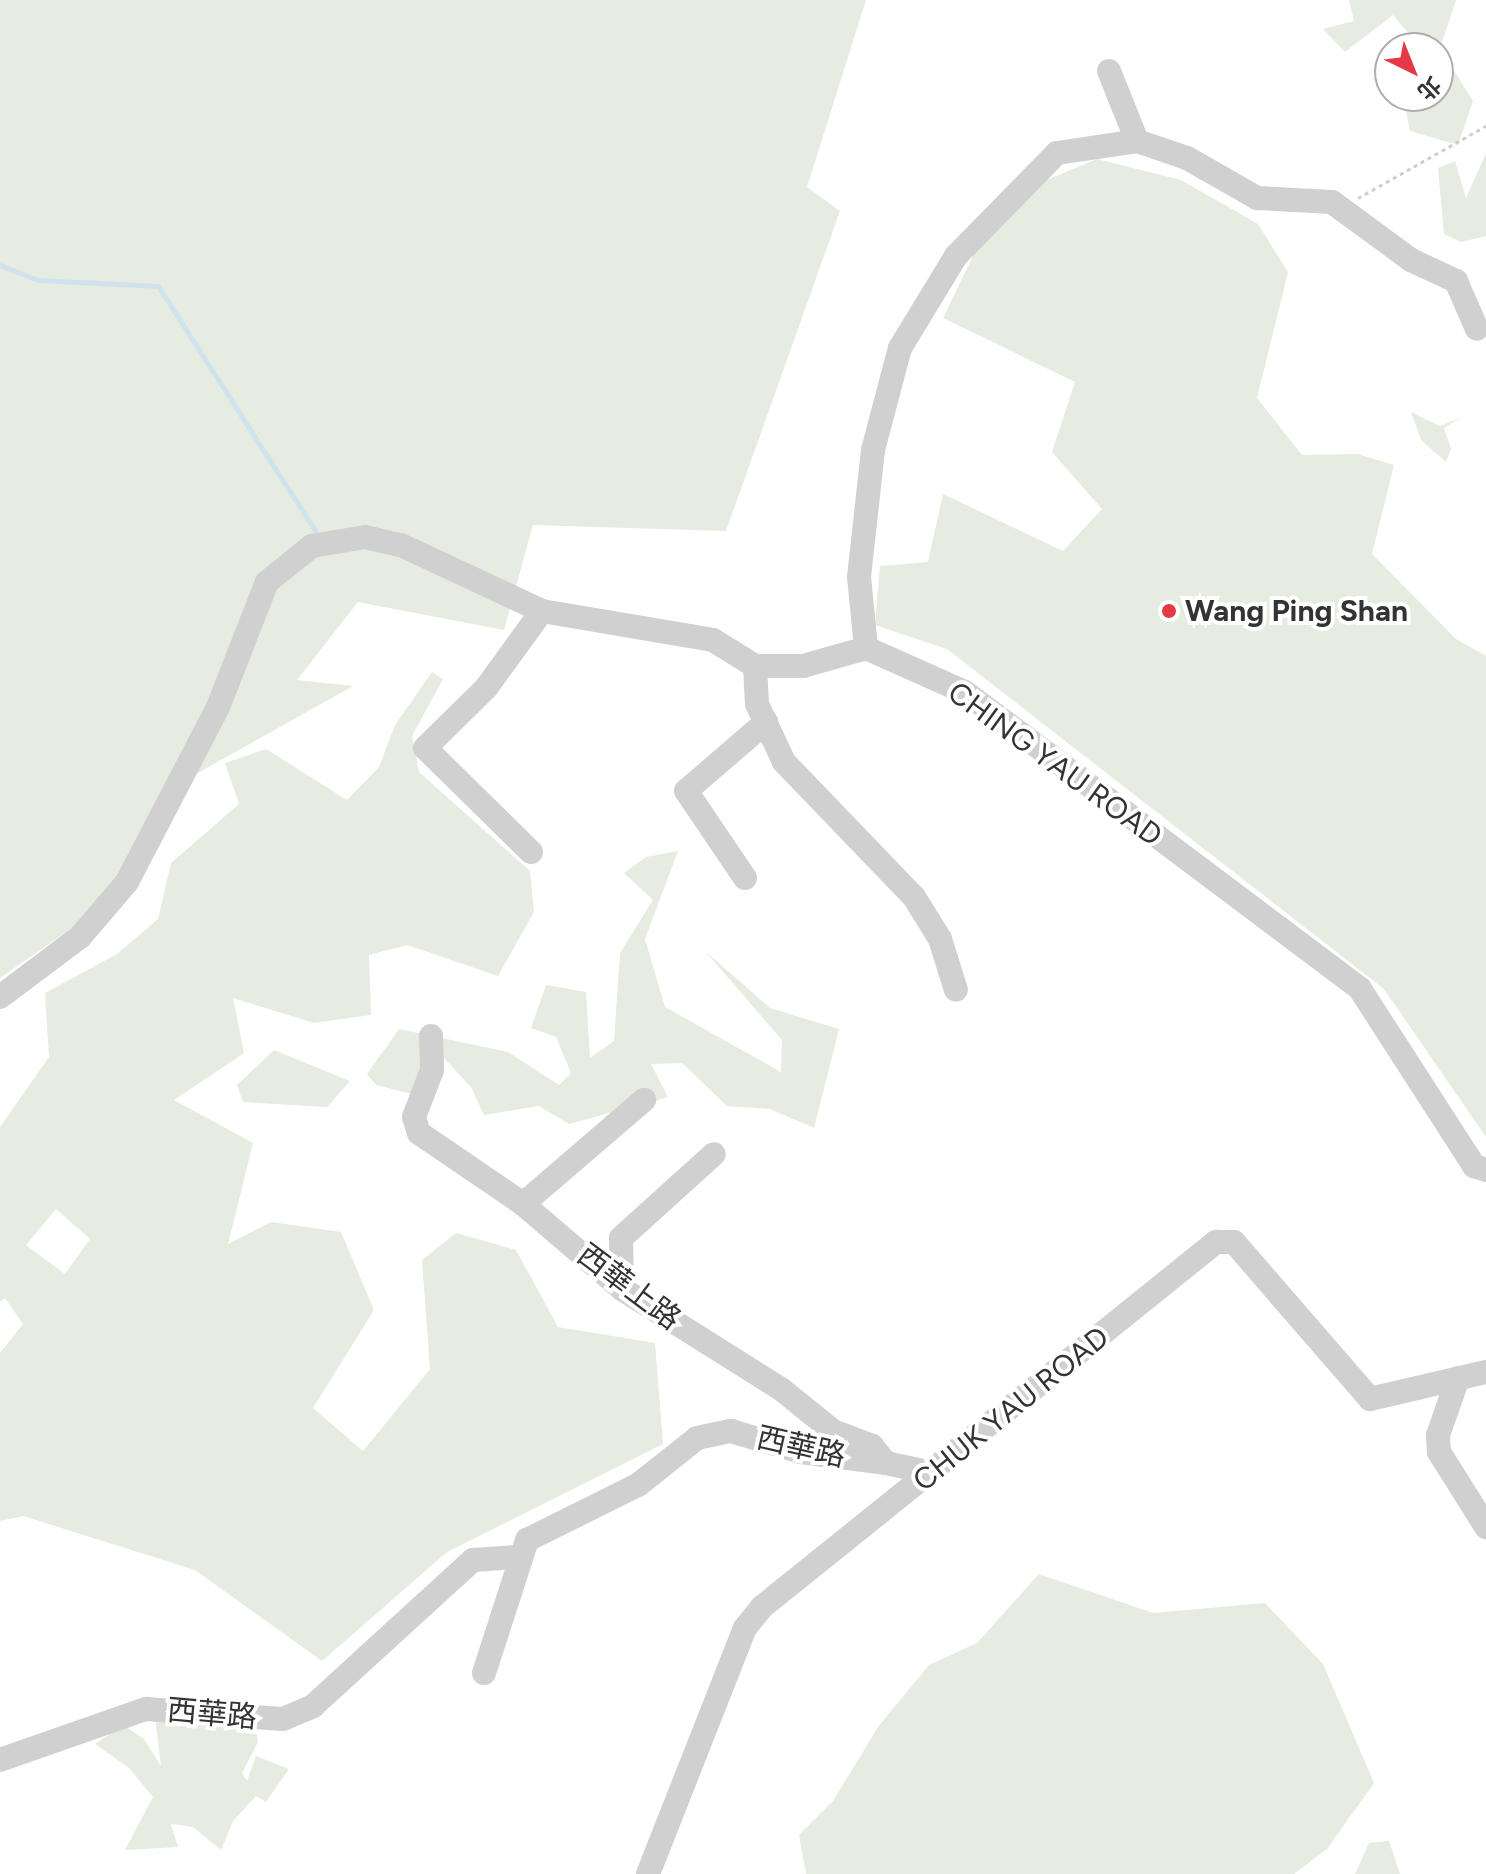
<!DOCTYPE html>
<meta charset="utf-8">
<style>
body{margin:0}
#map{position:relative;width:1486px;height:1874px;overflow:hidden;background:#fff;font-family:Figtree,"Noto Sans TC",sans-serif}
div>[style]{position:absolute}
.green>*{inset:0;background:#e6ecdf}
.stream>*{height:5px;margin:-2.5px;padding:0 2.5px;transform-origin:2.5px;border-radius:2.5px;background:#cfe2ee}
.path>*{height:3px;margin-top:-1.5px;transform-origin:0;background:repeating-linear-gradient(90deg,#cdcdcd 0 4px,transparent 0 8px)}
.minor>*{height:24px;margin:-12px;padding:0 12px;transform-origin:12px;border-radius:12px;background:#d0d0d0}
.dots>*{width:22px;height:22px;translate:-50% -50%;box-sizing:border-box;border:4px solid #fff;border-radius:50%}
span{translate:-50% -50%;white-space:nowrap;text-align:center;line-height:1.15;-webkit-text-stroke:8px #fff;paint-order:stroke}
.poi-label{font-size:30px;color:#333;font-weight:700}
.left{translate:0 -50%;text-align:left}
.street-label{font-size:30px;color:#333}
.north{position:absolute;left:1374px;top:32px;width:80px;height:80px;box-sizing:border-box;background:#fff;border:2px solid #adadad;border-radius:50%;rotate:137deg;font-size:22px;font-weight:700;line-height:32px;text-align:center;color:#333}
.north::after{content:'';display:block;margin:auto;width:28px;height:36px;background:#e63946;clip-path:polygon(50% 0,100% 100%,50% 72%,0 100%)}
</style>
<div id="map">
<div class="green">
<i style="clip-path:polygon(0 0,866px 0,807px 187px,840px 211px,726px 531px,533px 525px,504px 630px,358px 602px,297px 680px,353px 686px,164px 792px,115px 898px,0 978px)"></i>
<i style="clip-path:polygon(1349px 0,1456px 0,1440px 48px,1473px 101px,1458px 145px,1410px 131px,1404px 101px,1438px 96px,1438px 48px,1409px 48px,1411px 36px,1393px 15px,1345px 52px,1323px 29px,1354px 21px)"></i>
<i style="clip-path:polygon(1486px 153px,1486px 236px,1461px 242px,1444px 234px,1438px 168px,1455px 161px,1466px 198px)"></i>
<i style="clip-path:polygon(1097px 159px,1181px 180px,1258px 224px,1288px 272px,1257px 398px,1302px 455px,1358px 454px,1394px 465px,1372px 554px,1456px 639px,1486px 656px,1486px 1137px,1384px 989px,947px 649px,875px 625px,880px 566px,928px 562px,943px 494px,1063px 551px,1102px 509px,1052px 452px,1075px 382px,943px 318px,974px 254px,1042px 182px)"></i>
<i style="clip-path:polygon(1411px 412px,1440px 426px,1462px 417px,1444px 428px,1451px 449px,1446px 462px,1421px 440px)"></i>
<i style="clip-path:polygon(evenodd,432px 672px,443px 679px,412px 736px,419px 772px,530px 871px,534px 912px,498px 976px,407px 945px,369px 955px,371px 1015px,314px 1023px,233px 998px,244px 1053px,174px 1100px,253px 1143px,228px 1244px,271px 1222px,341px 1232px,374px 1310px,313px 1408px,363px 1451px,430px 1369px,422px 1260px,456px 1233px,516px 1250px,558px 1327px,655px 1343px,663px 1444px,447px 1552px,322px 1661px,195px 1570px,23px 1516px,0 1521px,0 1353px,23px 1324px,5px 1298px,0 1302px,0 1127px,49px 1057px,45px 993px,117px 954px,158px 919px,171px 863px,239px 804px,225px 763px,266px 749px,347px 800px,379px 767px,395px 725px,432px 672px,56px 1209px,90px 1239px,65px 1274px,26px 1245px,56px 1209px)"></i>
<i style="clip-path:polygon(678px 851px,645px 939px,665px 1007px,781px 1072px,782px 1040px,705px 951px,770px 1008px,839px 1029px,814px 1128px,770px 1109px,727px 1106px,682px 1063px,651px 1064px,668px 1097px,569px 1124px,539px 1106px,484px 1115px,471px 1087px,444px 1058px,412px 1094px,376px 1085px,367px 1074px,399px 1029px,508px 1052px,559px 1085px,571px 1073px,556px 1037px,531px 1028px,546px 985px,586px 992px,590px 1058px,614px 1041px,620px 953px,653px 900px,624px 873px,646px 857px)"></i>
<i style="clip-path:polygon(274px 1050px,350px 1081px,327px 1107px,243px 1102px,237px 1085px)"></i>
<i style="clip-path:polygon(1039px 1574px,1153px 1613px,1265px 1603px,1323px 1664px,1374px 1783px,1327px 1849px,1294px 1874px,806px 1874px,799px 1835px,833px 1801px,878px 1727px,929px 1665px,977px 1643px)"></i>
<i style="clip-path:polygon(175px 1698px,252px 1708px,258px 1742px,242px 1773px,247px 1781px,256px 1756px,289px 1769px,266px 1802px,256px 1796px,233px 1821px,221px 1850px,193px 1827px,171px 1824px,178px 1847px,125px 1850px,153px 1797px,129px 1768px,95px 1744px,123px 1725px,144px 1739px,161px 1766px,153px 1701px)"></i>
<i style="clip-path:polygon(1389px 1841px,1400px 1874px,1355px 1874px,1369px 1843px)"></i>
</div>
<div class="stream">
<i style="left:0;top:265px;width:41px;rotate:21.5deg"></i>
<i style="left:38px;top:280px;width:120px;rotate:2.9deg"></i>
<i style="left:158px;top:286px;width:298px;rotate:57.3deg"></i>
</div>
<div class="path">
<i style="left:1358px;top:198px;width:147px;rotate:-29.4deg"></i>
</div>
<div class="minor">
<i style="left:1109px;top:71px;width:75px;rotate:68.2deg"></i>
<i style="left:866px;top:648px;width:71px;rotate:-95.6deg"></i>
<i style="left:859px;top:577px;width:128px;rotate:-83.7deg"></i>
<i style="left:873px;top:450px;width:106px;rotate:-75.2deg"></i>
<i style="left:900px;top:348px;width:108px;rotate:-58.7deg"></i>
<i style="left:956px;top:256px;width:144px;rotate:-45.6deg"></i>
<i style="left:1057px;top:153px;width:81px;rotate:-8.5deg"></i>
<i style="left:1137px;top:141px;width:53px;rotate:18.8deg"></i>
<i style="left:1187px;top:158px;width:81px;rotate:29.7deg"></i>
<i style="left:1257px;top:198px;width:75px;rotate:3.1deg"></i>
<i style="left:1332px;top:202px;width:98px;rotate:36.3deg"></i>
<i style="left:1411px;top:260px;width:50px;rotate:25deg"></i>
<i style="left:1456px;top:281px;width:52px;rotate:66.4deg"></i>
<i style="left:755px;top:666px;width:38px;rotate:87deg"></i>
<i style="left:757px;top:704px;width:64px;rotate:65deg"></i>
<i style="left:784px;top:762px;width:187px;rotate:46.1deg"></i>
<i style="left:914px;top:897px;width:49px;rotate:58.2deg"></i>
<i style="left:940px;top:939px;width:53px;rotate:72.6deg"></i>
<i style="left:531px;top:852px;width:148px;rotate:-135.5deg"></i>
<i style="left:425px;top:748px;width:86px;rotate:-44.5deg"></i>
<i style="left:486px;top:688px;width:95px;rotate:-54deg"></i>
<i style="left:745px;top:878px;width:105px;rotate:-124.1deg"></i>
<i style="left:686px;top:791px;width:106px;rotate:-40.8deg"></i>
<i style="left:0;top:997px;width:100px;rotate:-36.9deg"></i>
<i style="left:80px;top:937px;width:72px;rotate:-49.5deg"></i>
<i style="left:127px;top:882px;width:197px;rotate:-62.5deg"></i>
<i style="left:218px;top:707px;width:134px;rotate:-68.6deg"></i>
<i style="left:267px;top:582px;width:58px;rotate:-38.7deg"></i>
<i style="left:312px;top:546px;width:54px;rotate:-9.6deg"></i>
<i style="left:365px;top:537px;width:37px;rotate:13deg"></i>
<i style="left:401px;top:545px;width:156px;rotate:25.1deg"></i>
<i style="left:542px;top:611px;width:173px;rotate:9.6deg"></i>
<i style="left:713px;top:640px;width:49px;rotate:31.8deg"></i>
<i style="left:755px;top:666px;width:48px"></i>
<i style="left:803px;top:666px;width:66px;rotate:-15.9deg"></i>
<i style="left:866px;top:648px;width:108px;rotate:24deg"></i>
<i style="left:965px;top:692px;width:494px;rotate:36.9deg"></i>
<i style="left:1360px;top:989px;width:211px;rotate:57.2deg"></i>
<i style="left:1474px;top:1166px;width:13px;rotate:18deg"></i>
<i style="left:431px;top:1036px;width:34px;rotate:88deg"></i>
<i style="left:432px;top:1070px;width:50px;rotate:111deg"></i>
<i style="left:414px;top:1117px;width:17px;rotate:73deg"></i>
<i style="left:419px;top:1133px;width:126px;rotate:34.3deg"></i>
<i style="left:523px;top:1204px;width:130px;rotate:40.6deg"></i>
<i style="left:622px;top:1289px;width:188px;rotate:32.2deg"></i>
<i style="left:781px;top:1389px;width:67px;rotate:38.9deg"></i>
<i style="left:833px;top:1431px;width:42px;rotate:21deg"></i>
<i style="left:872px;top:1446px;width:22px;rotate:51deg"></i>
<i style="left:886px;top:1463px;width:47px;rotate:12.3deg"></i>
<i style="left:523px;top:1204px;width:160px;rotate:-40.7deg"></i>
<i style="left:622px;top:1289px;width:51px;rotate:-91.1deg"></i>
<i style="left:621px;top:1238px;width:125px;rotate:-42.1deg"></i>
<i style="left:1458px;top:1378px;width:60px;rotate:109.3deg"></i>
<i style="left:1438px;top:1435px;width:17px;rotate:87deg"></i>
<i style="left:1439px;top:1452px;width:89px;rotate:57.9deg"></i>
<i style="left:484px;top:1673px;width:140px;rotate:-72.1deg"></i>
<i style="left:527px;top:1540px;width:124px;rotate:-26.4deg"></i>
<i style="left:638px;top:1485px;width:75px;rotate:-38.5deg"></i>
<i style="left:697px;top:1438px;width:35px;rotate:-12deg"></i>
<i style="left:731px;top:1431px;width:73px;rotate:16.7deg"></i>
<i style="left:801px;top:1452px;width:86px;rotate:7.4deg"></i>
<i style="left:0;top:1760px;width:155px;rotate:-19.3deg"></i>
<i style="left:146px;top:1709px;width:137px;rotate:4.2deg"></i>
<i style="left:283px;top:1719px;width:33px;rotate:-23deg"></i>
<i style="left:313px;top:1706px;width:217px;rotate:-42.4deg"></i>
<i style="left:473px;top:1560px;width:43px;rotate:-4deg"></i>
<i style="left:648px;top:1874px;width:264px;rotate:-68.5deg"></i>
<i style="left:745px;top:1628px;width:27px;rotate:-51deg"></i>
<i style="left:762px;top:1607px;width:583px;rotate:-38.8deg"></i>
<i style="left:1216px;top:1242px;width:18px"></i>
<i style="left:1234px;top:1242px;width:208px;rotate:49.1deg"></i>
<i style="left:1370px;top:1399px;width:119px;rotate:-13.1deg"></i>
</div>
<div class="dots">
<i style="left:1169px;top:611px;background:#e63946"></i>
</div>
<div class="poi-label">
<span class="left" style="left:1185px;top:611px">Wang Ping Shan</span>
</div>
<div class="street-label">
<span style="left:1055px;top:764px;rotate:36deg">CHING YAU ROAD</span>
<span style="left:629px;top:1287px;rotate:37deg">西華上路</span>
<span style="left:1011px;top:1409px;rotate:-39deg">CHUK YAU ROAD</span>
<span style="left:801px;top:1447px;rotate:13deg">西華路</span>
<span style="left:212px;top:1714px;rotate:5deg">西華路</span>
</div>
<div class="north">北</div>
</div>
